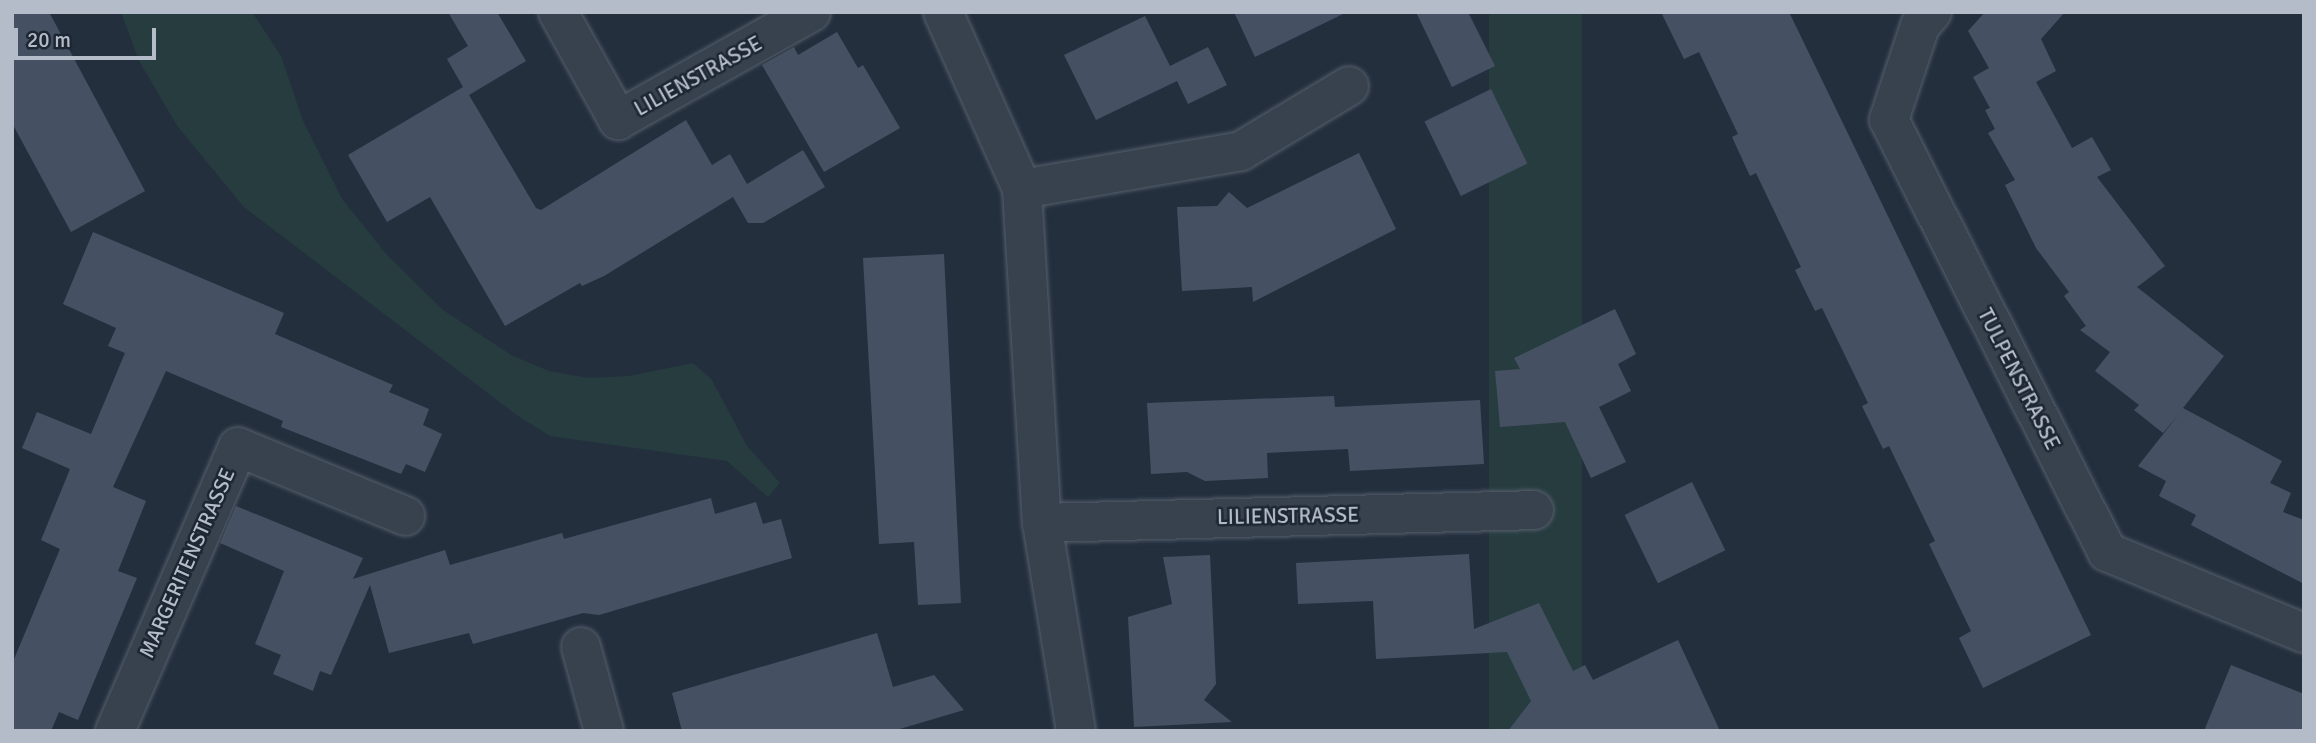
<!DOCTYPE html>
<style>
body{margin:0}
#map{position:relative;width:2316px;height:743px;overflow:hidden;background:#242f3e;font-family:Signika,sans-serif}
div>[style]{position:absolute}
.green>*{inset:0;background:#263c3f;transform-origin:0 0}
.building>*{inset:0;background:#455162;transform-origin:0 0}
.roads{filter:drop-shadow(0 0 2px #565f6c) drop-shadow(0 0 2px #565f6c)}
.minor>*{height:38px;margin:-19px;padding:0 19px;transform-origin:19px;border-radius:19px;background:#38414e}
span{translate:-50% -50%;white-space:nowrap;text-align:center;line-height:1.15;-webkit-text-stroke:5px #1d2633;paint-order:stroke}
.street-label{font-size:21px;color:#b4bcc9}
.frame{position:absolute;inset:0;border:14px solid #b4bcc9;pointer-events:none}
.scale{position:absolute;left:14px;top:28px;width:142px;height:32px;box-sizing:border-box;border:4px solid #b4bcc9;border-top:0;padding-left:9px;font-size:21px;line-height:24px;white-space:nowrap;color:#b4bcc9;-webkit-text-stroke:5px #1d2633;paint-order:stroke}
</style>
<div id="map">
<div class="green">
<i style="clip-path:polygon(121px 12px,252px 12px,281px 56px,303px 121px,342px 199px,387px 255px,443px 310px,511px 355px,549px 371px,588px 378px,629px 376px,693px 363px,712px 380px,747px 446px,780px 483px,768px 497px,727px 461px,550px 436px,518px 416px,244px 207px,178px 127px,139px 61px)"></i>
<i style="left:1489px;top:12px;width:93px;height:798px"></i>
</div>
<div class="building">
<i style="clip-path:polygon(12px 12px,49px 12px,145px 191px,71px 232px,12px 123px)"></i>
<i style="clip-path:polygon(448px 12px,497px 12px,526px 61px,469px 95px,536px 208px,541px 210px,686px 120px,712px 165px,730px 154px,747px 184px,803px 150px,825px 187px,763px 223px,748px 223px,733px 197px,604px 276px,582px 286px,580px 283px,505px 326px,430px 197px,387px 222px,348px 155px,463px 87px,447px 59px,468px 46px)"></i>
<i style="clip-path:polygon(1234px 12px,1347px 12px,1255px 57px)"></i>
<i style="clip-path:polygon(1416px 12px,1468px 12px,1495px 66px,1452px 87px)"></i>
<i style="clip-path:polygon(1661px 12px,1789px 12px,2091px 635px,1983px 688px,1959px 638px,1971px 631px,1929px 544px,1935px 541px,1889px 446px,1883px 449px,1862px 406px,1868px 403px,1822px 308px,1815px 311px,1795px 270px,1801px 267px,1756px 173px,1750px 176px,1732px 137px,1738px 134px,1699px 52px,1684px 59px)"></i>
<i style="clip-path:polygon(1985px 12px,2065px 12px,2041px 39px,2056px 71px,2036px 82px,2072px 148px,2092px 137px,2111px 170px,2097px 177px,2165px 266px,2137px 287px,2224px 356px,2183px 408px,2282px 461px,2270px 483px,2291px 493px,2283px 512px,2304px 520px,2304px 584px,2191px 525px,2196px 515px,2159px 496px,2166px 481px,2138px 466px,2179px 414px,2163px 433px,2134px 410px,2139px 405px,2095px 371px,2110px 352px,2080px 330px,2086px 326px,2064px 296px,2069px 292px,2036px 248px,2005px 185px,2015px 180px,1988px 133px,1995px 129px,1985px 110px,1990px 108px,1973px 77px,1989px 68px,1968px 31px)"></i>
<i style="clip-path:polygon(1145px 16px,1170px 66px,1208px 47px,1227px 85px,1188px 104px,1177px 81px,1096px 120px,1064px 55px)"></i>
<i style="clip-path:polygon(837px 32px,858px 68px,863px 65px,900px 128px,824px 172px,762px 65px,794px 47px,798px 55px)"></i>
<i style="left:1491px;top:89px;width:83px;height:74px;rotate:64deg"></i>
<i style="clip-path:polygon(1359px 153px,1396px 229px,1253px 302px,1252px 287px,1182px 291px,1177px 207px,1217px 206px,1229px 192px,1247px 208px)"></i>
<i style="clip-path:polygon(93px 232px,284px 313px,275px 334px,393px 385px,389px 392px,429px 409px,423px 425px,442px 434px,425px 472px,406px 464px,401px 474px,281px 427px,283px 421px,166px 371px,113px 487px,146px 501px,118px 571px,137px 578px,78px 720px,59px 712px,51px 731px,12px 731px,12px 664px,60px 549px,41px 540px,70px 469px,22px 448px,37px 412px,91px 434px,125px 353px,108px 346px,116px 328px,63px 304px)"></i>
<i style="clip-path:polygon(944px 254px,961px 603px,918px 605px,914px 542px,879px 544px,863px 258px)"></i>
<i style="clip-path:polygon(1615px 309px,1636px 354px,1618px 364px,1631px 391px,1599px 407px,1626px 462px,1591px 478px,1565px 422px,1500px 427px,1495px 371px,1520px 369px,1514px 358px)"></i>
<i style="clip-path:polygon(1334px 396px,1335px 407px,1480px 400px,1484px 464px,1350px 471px,1348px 449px,1267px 453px,1268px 478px,1205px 481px,1187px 472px,1151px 474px,1147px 403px)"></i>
<i style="left:1692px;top:482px;width:76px;height:75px;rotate:64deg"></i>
<i style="clip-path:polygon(711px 498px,715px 514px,756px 502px,763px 524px,781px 519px,792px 558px,599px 615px,583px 613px,473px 644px,469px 633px,389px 653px,370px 585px,331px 675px,320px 671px,313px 691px,273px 674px,281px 655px,255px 644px,284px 571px,220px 543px,236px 506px,363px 558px,353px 579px,445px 550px,450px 565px,562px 533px,564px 539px)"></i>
<i style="clip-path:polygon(1469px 554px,1474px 629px,1539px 603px,1573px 671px,1585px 665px,1593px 680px,1678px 640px,1720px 731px,1508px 731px,1531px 701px,1507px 652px,1376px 659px,1373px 601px,1298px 604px,1296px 563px)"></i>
<i style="clip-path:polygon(1210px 555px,1216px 684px,1204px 700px,1232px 722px,1134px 727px,1128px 617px,1172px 604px,1163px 557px)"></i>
<i style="clip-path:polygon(877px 633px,893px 687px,934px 675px,964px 710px,893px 731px,682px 731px,672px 693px)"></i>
<i style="clip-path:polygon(2231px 665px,2304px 694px,2304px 731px,2204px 731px)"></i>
</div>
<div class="roads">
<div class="minor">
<i style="left:558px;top:12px;width:124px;rotate:60.9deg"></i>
<i style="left:618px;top:120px;width:221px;rotate:-29.2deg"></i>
<i style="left:943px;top:12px;width:194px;rotate:65.9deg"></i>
<i style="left:1022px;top:189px;width:335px;rotate:86.6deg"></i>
<i style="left:1042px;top:523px;width:211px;rotate:80.7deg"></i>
<i style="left:1932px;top:12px;width:18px;rotate:131deg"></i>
<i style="left:1920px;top:26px;width:99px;rotate:108.3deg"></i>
<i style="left:1889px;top:120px;width:484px;rotate:63.2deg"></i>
<i style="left:2107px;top:552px;width:213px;rotate:22.4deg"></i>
<i style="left:1022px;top:189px;width:222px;rotate:-9.8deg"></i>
<i style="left:1241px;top:151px;width:126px;rotate:-31deg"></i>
<i style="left:1042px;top:523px;width:492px;rotate:-1.5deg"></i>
<i style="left:581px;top:647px;width:87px;rotate:74.7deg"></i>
<i style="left:115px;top:731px;width:309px;rotate:-66.6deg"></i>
<i style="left:238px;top:447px;width:181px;rotate:22.4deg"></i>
</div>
</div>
<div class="street-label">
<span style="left:698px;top:76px;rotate:-29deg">LILIENSTRASSE</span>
<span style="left:2019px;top:379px;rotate:63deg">TULPENSTRASSE</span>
<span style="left:1288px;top:516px;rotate:-1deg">LILIENSTRASSE</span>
<span style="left:187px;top:563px;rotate:-66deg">MARGERITENSTRASSE</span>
</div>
<div class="frame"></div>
<div class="scale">20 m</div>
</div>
